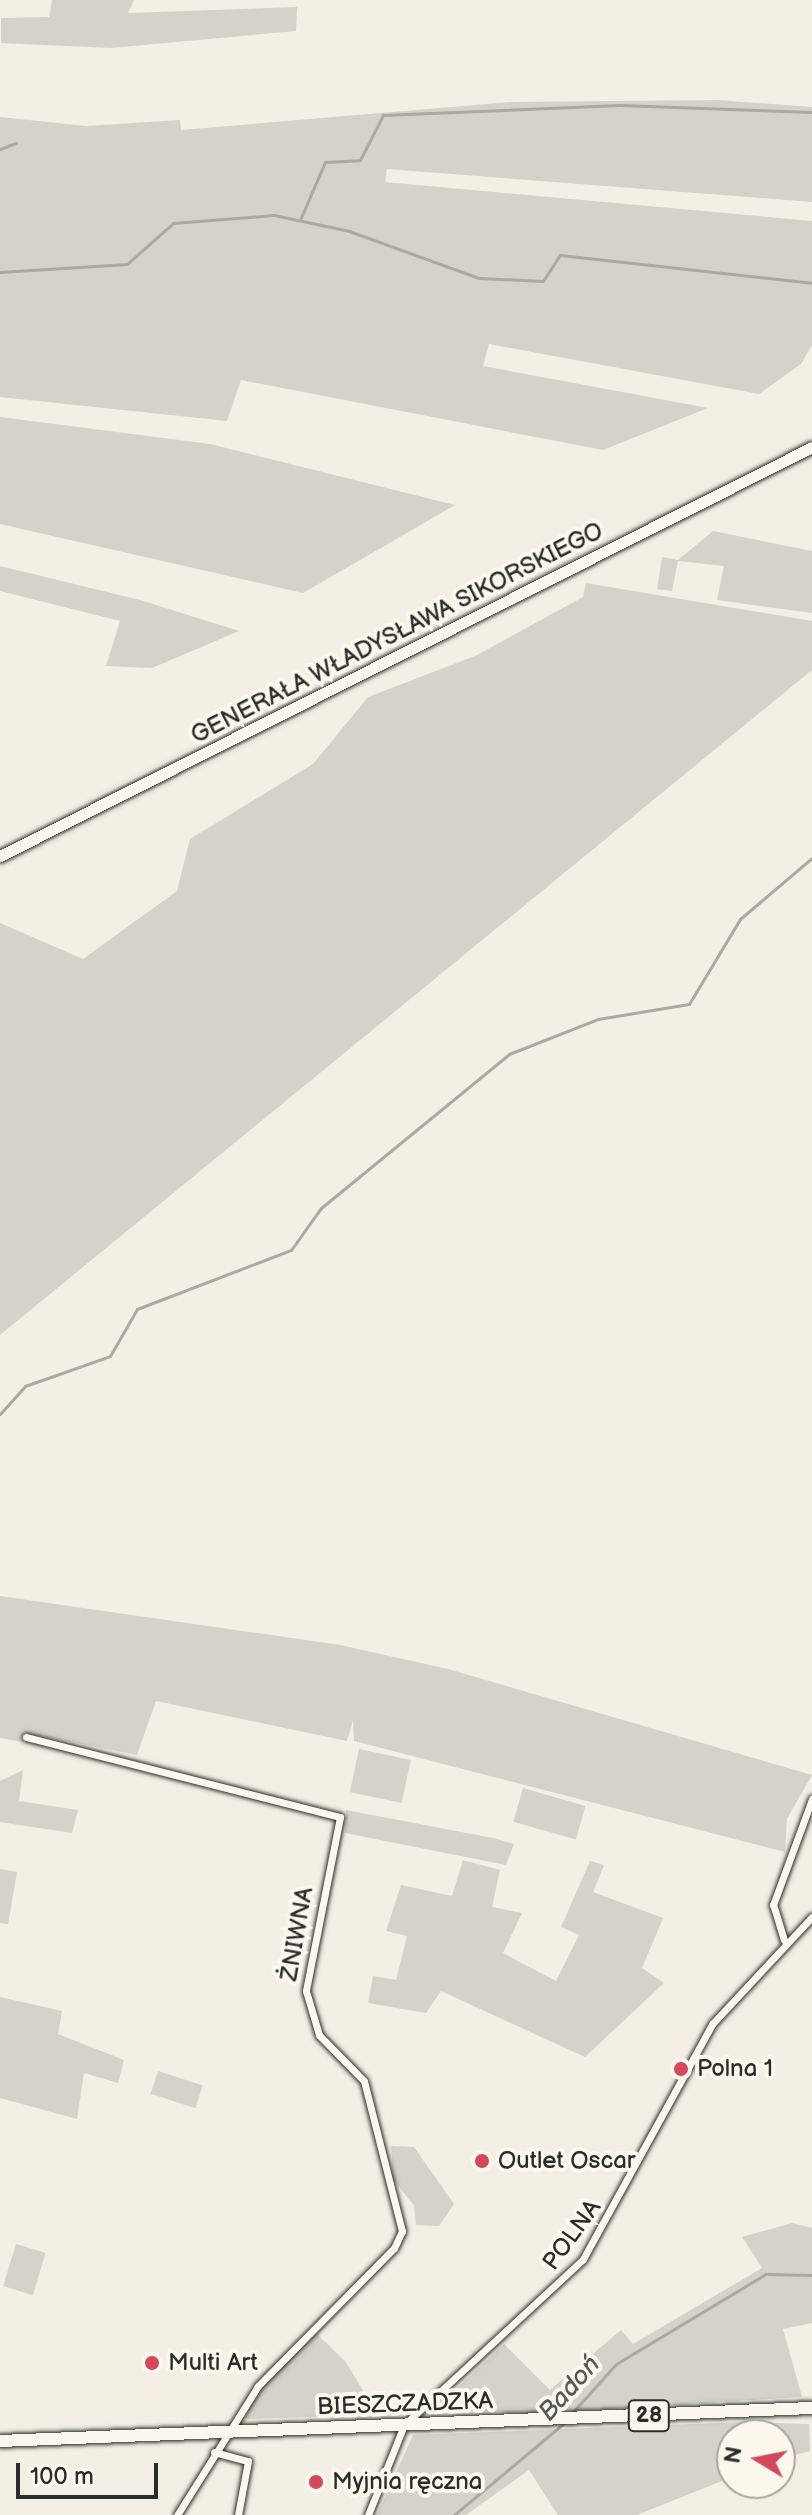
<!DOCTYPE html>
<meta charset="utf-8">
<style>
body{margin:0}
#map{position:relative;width:812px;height:2515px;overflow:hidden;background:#f3efe4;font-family:"Balsamiq Sans",sans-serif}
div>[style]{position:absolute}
.green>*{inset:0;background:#d5d2c9;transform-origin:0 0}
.stream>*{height:3px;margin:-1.5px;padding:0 1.5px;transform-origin:1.5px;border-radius:1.5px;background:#aca9a2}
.roads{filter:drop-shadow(0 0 2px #2b2b2b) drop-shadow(0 0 2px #2b2b2b)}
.street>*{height:7px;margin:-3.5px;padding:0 3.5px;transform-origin:3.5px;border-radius:3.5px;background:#fbf7ec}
.secondary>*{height:11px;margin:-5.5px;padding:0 5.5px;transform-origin:5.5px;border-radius:5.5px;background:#fbf7ec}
.primary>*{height:12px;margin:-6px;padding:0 6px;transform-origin:6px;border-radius:6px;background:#fbf7ec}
.dots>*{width:22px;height:22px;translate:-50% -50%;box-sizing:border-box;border:4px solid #fbf7ec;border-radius:50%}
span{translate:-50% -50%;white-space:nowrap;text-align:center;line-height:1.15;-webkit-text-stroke:8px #fbf7ec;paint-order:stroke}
.shield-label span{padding:2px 6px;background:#fbf7ec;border:2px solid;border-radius:6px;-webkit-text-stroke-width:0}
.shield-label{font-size:22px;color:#2b2b2b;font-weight:700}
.street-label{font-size:24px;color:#2b2b2b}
.poi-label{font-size:24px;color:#2b2b2b}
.left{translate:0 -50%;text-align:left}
.water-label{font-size:26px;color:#585755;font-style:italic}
.north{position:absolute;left:716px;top:2419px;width:80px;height:80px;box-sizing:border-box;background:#fbf7ec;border:2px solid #a8a59f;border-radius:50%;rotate:280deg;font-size:22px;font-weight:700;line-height:32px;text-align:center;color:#2b2b2b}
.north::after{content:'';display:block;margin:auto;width:28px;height:36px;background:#d1495b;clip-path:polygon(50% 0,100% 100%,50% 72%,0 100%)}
.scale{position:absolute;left:16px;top:2463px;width:142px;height:36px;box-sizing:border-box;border:4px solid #2b2b2b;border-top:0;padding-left:10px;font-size:24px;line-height:28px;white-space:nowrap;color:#2b2b2b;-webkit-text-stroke:6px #fbf7ec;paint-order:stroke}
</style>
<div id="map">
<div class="green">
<i style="clip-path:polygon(52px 0,134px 0,128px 13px,297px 7px,296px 31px,111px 48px,1px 43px,1px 18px,49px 17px)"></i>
<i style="clip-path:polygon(717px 100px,812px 107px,812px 202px,387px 169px,385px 182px,812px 221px,812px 345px,801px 364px,759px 394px,489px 344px,483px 366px,708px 408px,603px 450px,241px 380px,227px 421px,0 397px,0 117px,86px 126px,180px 120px,181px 130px,511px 102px)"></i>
<i style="clip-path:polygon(0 417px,210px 444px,455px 505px,303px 593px,0 524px)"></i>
<i style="clip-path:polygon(713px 531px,812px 551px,812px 613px,717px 600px,724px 566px,678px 561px,672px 591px,657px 589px,662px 557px,678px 560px)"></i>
<i style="clip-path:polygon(0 566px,140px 600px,239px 631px,152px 668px,106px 666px,120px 621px,0 591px)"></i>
<i style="clip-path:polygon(586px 583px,812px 621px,812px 670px,0 1335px,0 923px,83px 959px,177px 891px,190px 839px,313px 764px,368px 697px,475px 656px,583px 597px)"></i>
<i style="clip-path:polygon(0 1596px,340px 1645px,448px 1669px,812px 1775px,787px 1819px,785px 1852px,354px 1741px,353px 1720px,347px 1741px,156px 1701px,137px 1755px,26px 1733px,23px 1742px,0 1738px)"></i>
<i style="left:359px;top:1749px;width:53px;height:44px;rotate:12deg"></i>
<i style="clip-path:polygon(23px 1770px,19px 1801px,78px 1810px,72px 1833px,0 1822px,0 1781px)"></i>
<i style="left:523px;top:1788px;width:65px;height:35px;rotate:16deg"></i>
<i style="clip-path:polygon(346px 1810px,493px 1838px,514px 1844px,506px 1865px,345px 1833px)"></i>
<i style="clip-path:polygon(463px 1860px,500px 1870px,492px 1907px,522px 1913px,503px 1953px,556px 1981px,579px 1935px,561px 1927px,590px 1861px,604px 1865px,593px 1892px,663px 1918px,642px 1968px,664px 1983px,585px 2057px,441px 1991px,426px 2013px,368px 2003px,373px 1976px,396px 1980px,407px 1936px,386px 1931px,401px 1885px,452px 1896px)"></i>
<i style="clip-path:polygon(0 1869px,17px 1872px,8px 1924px,0 1923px)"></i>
<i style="clip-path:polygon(0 1997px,62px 2011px,58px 2034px,124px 2060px,118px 2083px,84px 2073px,77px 2119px,0 2098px)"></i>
<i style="left:158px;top:2071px;width:47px;height:24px;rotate:18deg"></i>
<i style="clip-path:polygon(391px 2146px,414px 2147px,454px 2204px,439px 2226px,416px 2225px,414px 2206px,393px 2179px)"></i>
<i style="clip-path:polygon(792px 2223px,812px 2228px,812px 2323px,783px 2329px,802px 2397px,538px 2413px,434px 2410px,504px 2344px,550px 2390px,621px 2330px,633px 2344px,762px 2268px,742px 2237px)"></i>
<i style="left:16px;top:2244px;width:31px;height:44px;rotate:17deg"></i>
<i style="clip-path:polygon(315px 2332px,345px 2361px,378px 2415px,245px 2419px,258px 2391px)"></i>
<i style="clip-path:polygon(742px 2422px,809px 2424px,810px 2451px,780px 2459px,780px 2435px,732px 2435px,732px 2477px,637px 2515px,558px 2515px,529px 2470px,466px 2515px,377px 2515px,413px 2435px)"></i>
</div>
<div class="stream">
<i style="left:0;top:149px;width:17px;rotate:-21deg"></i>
<i style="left:300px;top:220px;width:63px;rotate:-66.7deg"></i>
<i style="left:325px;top:162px;width:35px;rotate:-3deg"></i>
<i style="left:360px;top:160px;width:51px;rotate:-62.9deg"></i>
<i style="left:383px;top:115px;width:237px;rotate:-2.4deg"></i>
<i style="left:620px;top:105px;width:192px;rotate:2.1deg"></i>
<i style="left:0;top:272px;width:127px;rotate:-3.6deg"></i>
<i style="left:127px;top:264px;width:62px;rotate:-41.7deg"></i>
<i style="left:173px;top:223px;width:101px;rotate:-4.5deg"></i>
<i style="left:274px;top:215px;width:77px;rotate:12deg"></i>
<i style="left:349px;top:231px;width:138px;rotate:19.9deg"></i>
<i style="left:479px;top:278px;width:64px;rotate:2.7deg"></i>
<i style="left:543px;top:281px;width:31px;rotate:-57deg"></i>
<i style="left:560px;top:255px;width:254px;rotate:6.3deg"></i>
<i style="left:0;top:1414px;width:38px;rotate:-48deg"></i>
<i style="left:25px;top:1386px;width:90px;rotate:-19.4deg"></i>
<i style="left:110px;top:1356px;width:54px;rotate:-60.1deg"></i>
<i style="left:137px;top:1309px;width:165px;rotate:-21deg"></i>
<i style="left:291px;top:1250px;width:52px;rotate:-54.5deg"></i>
<i style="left:321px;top:1208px;width:243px;rotate:-39.3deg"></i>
<i style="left:509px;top:1054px;width:96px;rotate:-21.5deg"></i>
<i style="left:598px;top:1019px;width:92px;rotate:-9.4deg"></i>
<i style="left:689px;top:1004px;width:99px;rotate:-59deg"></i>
<i style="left:740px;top:919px;width:94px;rotate:-40.3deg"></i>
<i style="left:571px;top:2414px;width:67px;rotate:-48deg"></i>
<i style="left:616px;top:2364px;width:175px;rotate:-31deg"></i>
<i style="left:766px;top:2274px;width:46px;rotate:1.2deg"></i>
<i style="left:454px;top:2515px;width:143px;rotate:-39.9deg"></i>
</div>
<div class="roads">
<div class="street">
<i style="left:26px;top:1737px;width:324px;rotate:14.3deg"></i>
<i style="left:340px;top:1817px;width:177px;rotate:101.1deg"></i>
<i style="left:306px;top:1991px;width:46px;rotate:73.5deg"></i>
<i style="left:319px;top:2035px;width:64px;rotate:45.6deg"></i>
<i style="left:364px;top:2081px;width:155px;rotate:75.8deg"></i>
<i style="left:402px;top:2231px;width:19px;rotate:115deg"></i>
<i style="left:394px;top:2248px;width:194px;rotate:134.6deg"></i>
<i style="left:258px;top:2386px;width:152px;rotate:122.1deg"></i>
<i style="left:784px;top:1940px;width:37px;rotate:-107deg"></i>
<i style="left:773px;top:1905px;width:113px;rotate:-69.8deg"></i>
<i style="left:214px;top:2452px;width:35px;rotate:15deg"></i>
<i style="left:248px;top:2461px;width:55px;rotate:100.5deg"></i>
<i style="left:368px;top:2515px;width:97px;rotate:-68.2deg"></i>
<i style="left:404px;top:2425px;width:244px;rotate:-42.8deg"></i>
<i style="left:583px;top:2259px;width:269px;rotate:-61.2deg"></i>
<i style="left:713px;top:2023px;width:145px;rotate:-47deg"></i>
</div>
<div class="secondary">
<i style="left:0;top:856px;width:909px;rotate:-26.73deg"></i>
</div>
<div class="primary">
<i style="left:0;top:2441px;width:813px;rotate:-2.33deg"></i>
</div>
</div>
<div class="dots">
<i style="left:681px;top:2069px;background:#d1495b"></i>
<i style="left:482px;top:2161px;background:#d1495b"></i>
<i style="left:152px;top:2363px;background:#d1495b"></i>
<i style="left:316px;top:2482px;background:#d1495b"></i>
</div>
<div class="shield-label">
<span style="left:649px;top:2416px">28</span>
</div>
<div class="street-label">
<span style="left:397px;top:633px;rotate:-27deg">GENERAŁA WŁADYSŁAWA SIKORSKIEGO</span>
<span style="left:297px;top:1934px;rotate:-80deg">ŻNIWNA</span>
<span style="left:572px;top:2235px;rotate:-54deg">POLNA</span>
<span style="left:405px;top:2404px;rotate:-2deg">BIESZCZADZKA</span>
</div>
<div class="poi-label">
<span class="left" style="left:697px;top:2069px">Polna 1</span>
<span class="left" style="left:498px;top:2161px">Outlet Oscar</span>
<span class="left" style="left:168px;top:2363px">Multi Art</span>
<span class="left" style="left:332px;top:2482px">Myjnia ręczna</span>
</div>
<div class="water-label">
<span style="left:570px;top:2389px;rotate:-48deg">Badoń</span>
</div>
<div class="north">N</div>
<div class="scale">100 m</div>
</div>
